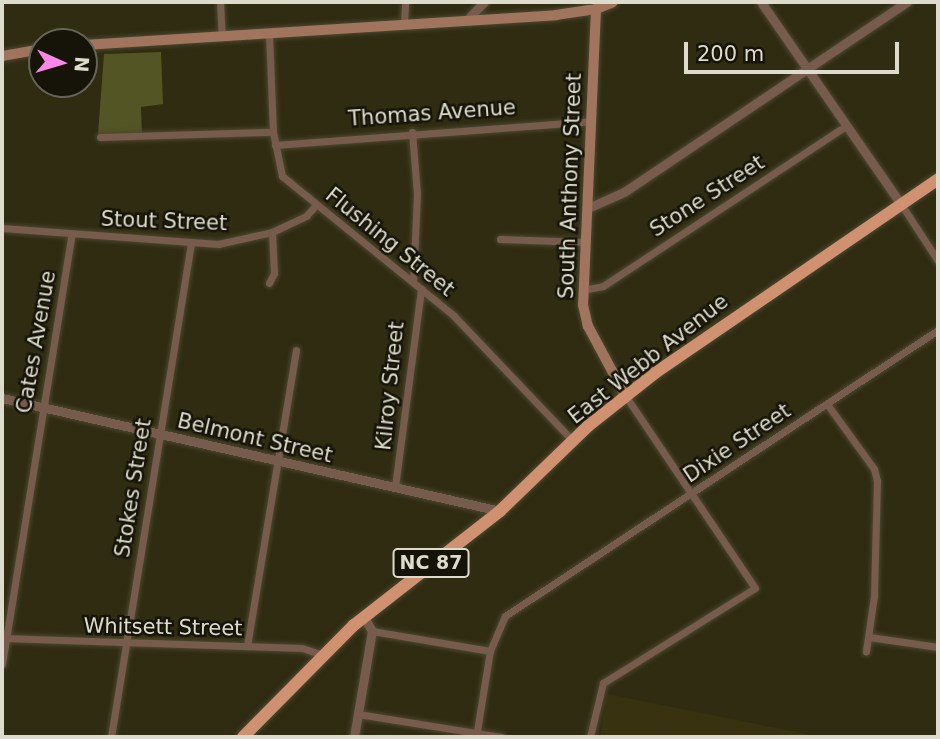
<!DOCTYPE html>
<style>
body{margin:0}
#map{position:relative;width:940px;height:739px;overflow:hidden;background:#302c12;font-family:"DejaVu Sans",sans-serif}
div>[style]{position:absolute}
.built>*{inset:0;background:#383211}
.green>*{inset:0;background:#535525}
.roads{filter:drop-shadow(0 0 2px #4c4830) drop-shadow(0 0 2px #4c4830)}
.minor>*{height:7px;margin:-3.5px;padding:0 3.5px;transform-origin:3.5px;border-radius:3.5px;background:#775b4c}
.tertiary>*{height:9px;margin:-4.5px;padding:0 4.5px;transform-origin:4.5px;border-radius:4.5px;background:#775b4c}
.secondary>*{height:10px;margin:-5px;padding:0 5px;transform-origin:5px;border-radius:5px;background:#a1755d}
.trunk>*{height:12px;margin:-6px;padding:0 6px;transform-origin:6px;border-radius:6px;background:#d09170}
span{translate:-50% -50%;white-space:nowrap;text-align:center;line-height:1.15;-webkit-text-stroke:5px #161409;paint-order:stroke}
.shield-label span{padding:2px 5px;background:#161409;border:2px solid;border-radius:5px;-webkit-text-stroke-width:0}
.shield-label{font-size:19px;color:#dddbcc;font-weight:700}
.street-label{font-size:21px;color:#dddbcc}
.frame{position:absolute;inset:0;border:4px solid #dddbcc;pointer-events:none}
.north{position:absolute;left:28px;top:28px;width:70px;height:70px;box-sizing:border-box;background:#161409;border:2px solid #666457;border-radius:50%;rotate:94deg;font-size:19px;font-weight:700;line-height:28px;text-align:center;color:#dddbcc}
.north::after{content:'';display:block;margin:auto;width:24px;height:32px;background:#fa87e7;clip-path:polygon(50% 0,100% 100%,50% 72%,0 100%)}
.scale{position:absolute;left:684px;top:42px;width:215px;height:32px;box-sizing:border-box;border:4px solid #dddbcc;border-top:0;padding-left:9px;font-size:21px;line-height:24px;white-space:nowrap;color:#dddbcc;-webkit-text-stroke:5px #161409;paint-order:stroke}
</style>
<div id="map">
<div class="built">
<i style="clip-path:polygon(607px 694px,806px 734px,807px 737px,600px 737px)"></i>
</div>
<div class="green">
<i style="clip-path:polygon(161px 52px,163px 104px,141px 107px,142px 134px,98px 134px,104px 54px)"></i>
</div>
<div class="roads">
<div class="minor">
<i style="left:220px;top:2px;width:34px;rotate:87deg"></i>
<i style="left:404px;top:24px;width:22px;rotate:-87deg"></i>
<i style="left:269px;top:33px;width:99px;rotate:87.7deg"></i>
<i style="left:273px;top:132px;width:45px;rotate:78.4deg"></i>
<i style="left:282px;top:176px;width:222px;rotate:39.1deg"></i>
<i style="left:454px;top:316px;width:173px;rotate:46.4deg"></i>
<i style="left:412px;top:132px;width:62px;rotate:85.4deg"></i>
<i style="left:417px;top:194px;width:87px;rotate:92.6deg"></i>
<i style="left:100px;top:137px;width:173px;rotate:-1.7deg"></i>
<i style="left:275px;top:145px;width:317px;rotate:-4.3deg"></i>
<i style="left:901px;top:204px;width:68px;rotate:57deg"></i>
<i style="left:2px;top:228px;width:217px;rotate:4.2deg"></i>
<i style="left:218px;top:244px;width:55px;rotate:-12.5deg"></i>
<i style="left:272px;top:232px;width:38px;rotate:-25deg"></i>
<i style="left:306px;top:216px;width:15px;rotate:-48deg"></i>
<i style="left:500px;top:239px;width:86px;rotate:2deg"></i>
<i style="left:269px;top:283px;width:11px;rotate:-63deg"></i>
<i style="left:274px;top:273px;width:41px;rotate:-92.8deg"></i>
<i style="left:583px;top:290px;width:20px;rotate:-11deg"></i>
<i style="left:603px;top:286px;width:292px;rotate:-33.4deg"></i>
<i style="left:827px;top:404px;width:80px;rotate:54.1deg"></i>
<i style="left:874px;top:469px;width:12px;rotate:76deg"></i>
<i style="left:877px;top:481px;width:115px;rotate:91.5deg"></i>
<i style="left:874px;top:596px;width:56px;rotate:98.3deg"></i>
<i style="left:395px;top:487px;width:200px;rotate:-82.5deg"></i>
<i style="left:372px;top:631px;width:120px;rotate:9.6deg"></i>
<i style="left:869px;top:637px;width:70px;rotate:8.2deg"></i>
<i style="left:3px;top:638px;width:299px;rotate:1.9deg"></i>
<i style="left:302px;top:648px;width:22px;rotate:18deg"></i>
<i style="left:247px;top:646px;width:300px;rotate:-80.6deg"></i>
<i style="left:2px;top:664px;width:436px;rotate:-80.8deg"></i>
<i style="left:358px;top:714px;width:146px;rotate:9.1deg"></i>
<i style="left:111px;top:737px;width:499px;rotate:-80.8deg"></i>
<i style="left:476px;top:737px;width:87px;rotate:-80.8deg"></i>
<i style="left:490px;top:651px;width:38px;rotate:-67deg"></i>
<i style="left:505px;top:616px;width:519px;rotate:-33.45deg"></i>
<i style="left:590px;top:737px;width:56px;rotate:-76.5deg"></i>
<i style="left:603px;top:683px;width:179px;rotate:-32deg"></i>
<i style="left:755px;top:588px;width:230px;rotate:-124deg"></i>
</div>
<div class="tertiary">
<i style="left:761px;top:2px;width:246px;rotate:55.3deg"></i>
<i style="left:467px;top:20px;width:25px;rotate:-47deg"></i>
<i style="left:588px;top:208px;width:39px;rotate:-24deg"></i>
<i style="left:624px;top:192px;width:341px;rotate:-33.9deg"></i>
<i style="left:2px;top:398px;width:511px;rotate:12.78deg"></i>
<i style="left:354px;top:737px;width:108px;rotate:-80.4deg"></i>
<i style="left:372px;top:631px;width:16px;rotate:-120deg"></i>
</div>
<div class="secondary">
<i style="left:596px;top:9px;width:296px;rotate:92.5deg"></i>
<i style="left:583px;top:305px;width:22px;rotate:77deg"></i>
<i style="left:588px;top:326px;width:81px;rotate:61.8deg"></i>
<i style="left:84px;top:45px;width:473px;rotate:-3.6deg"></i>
<i style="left:556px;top:15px;width:40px;rotate:-8.5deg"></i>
<i style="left:596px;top:9px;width:18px;rotate:-22deg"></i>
<i style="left:2px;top:56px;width:41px;rotate:-9.9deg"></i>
</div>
<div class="trunk">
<i style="left:243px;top:737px;width:158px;rotate:-45.3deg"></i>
<i style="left:354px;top:625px;width:185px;rotate:-38deg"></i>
<i style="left:500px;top:511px;width:122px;rotate:-44deg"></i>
<i style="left:588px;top:426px;width:85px;rotate:-38.3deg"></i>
<i style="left:655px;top:373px;width:343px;rotate:-34.4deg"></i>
</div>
</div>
<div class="shield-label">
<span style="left:431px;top:563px">NC 87</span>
</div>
<div class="street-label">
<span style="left:432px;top:113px;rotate:-4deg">Thomas Avenue</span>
<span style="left:570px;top:186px;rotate:-88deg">South Anthony Street</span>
<span style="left:707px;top:196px;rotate:-33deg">Stone Street</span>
<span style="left:164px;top:221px;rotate:2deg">Stout Street</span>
<span style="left:390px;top:242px;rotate:39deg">Flushing Street</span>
<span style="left:36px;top:342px;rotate:-80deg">Cates Avenue</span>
<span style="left:648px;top:359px;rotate:-38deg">East Webb Avenue</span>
<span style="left:390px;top:386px;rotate:-84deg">Kilroy Street</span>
<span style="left:255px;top:438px;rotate:13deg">Belmont Street</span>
<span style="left:737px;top:443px;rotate:-34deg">Dixie Street</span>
<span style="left:133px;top:488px;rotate:-81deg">Stokes Street</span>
<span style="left:163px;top:627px;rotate:1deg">Whitsett Street</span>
</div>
<div class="frame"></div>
<div class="north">N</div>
<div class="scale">200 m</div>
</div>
